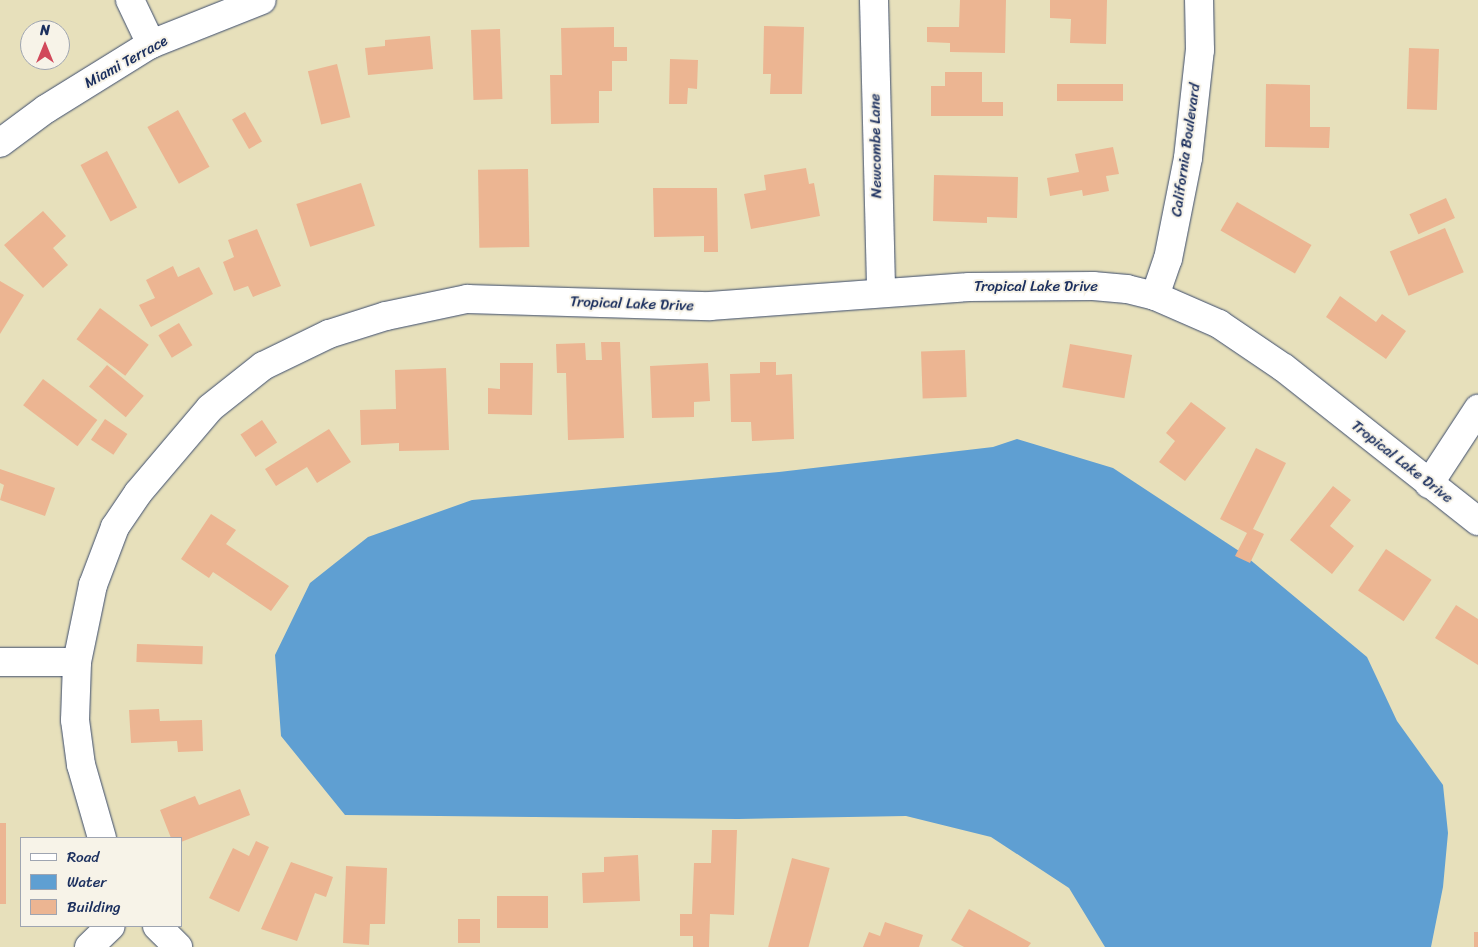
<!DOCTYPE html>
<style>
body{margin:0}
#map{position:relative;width:1478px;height:947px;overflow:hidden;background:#e7e0bb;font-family:Sriracha,sans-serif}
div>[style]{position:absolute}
.water>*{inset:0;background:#5f9fd2}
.building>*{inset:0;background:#ecb592;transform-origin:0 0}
.roads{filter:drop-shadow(0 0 1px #3a4a6c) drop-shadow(0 0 1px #3a4a6c)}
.minor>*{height:28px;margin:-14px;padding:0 14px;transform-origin:14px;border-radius:14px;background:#fff}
span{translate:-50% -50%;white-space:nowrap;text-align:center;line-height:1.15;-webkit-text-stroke:4px #f7f3e8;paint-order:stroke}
.street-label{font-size:15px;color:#1b2f5e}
.legend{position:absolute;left:20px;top:837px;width:162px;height:90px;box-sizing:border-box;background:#f7f3e8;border:1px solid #9fa5b1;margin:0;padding:6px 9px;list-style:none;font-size:15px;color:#1b2f5e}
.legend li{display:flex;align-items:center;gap:10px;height:25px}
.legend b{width:25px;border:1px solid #9fa5b1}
.north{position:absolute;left:20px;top:20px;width:50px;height:50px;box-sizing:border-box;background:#f7f3e8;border:1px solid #9fa5b1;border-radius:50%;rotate:0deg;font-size:14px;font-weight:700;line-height:20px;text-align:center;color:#1b2f5e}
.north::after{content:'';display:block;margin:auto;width:18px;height:22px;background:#d1495b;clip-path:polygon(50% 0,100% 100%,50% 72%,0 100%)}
</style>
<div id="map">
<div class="water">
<i style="clip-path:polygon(1017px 439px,1113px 468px,1242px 553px,1367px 657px,1397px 721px,1443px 785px,1448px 833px,1443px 887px,1431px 947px,1105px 947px,1069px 888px,991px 837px,906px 816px,738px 819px,345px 815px,281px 736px,275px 655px,310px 583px,368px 537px,472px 500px,779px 472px,993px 447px)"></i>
</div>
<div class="building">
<i style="clip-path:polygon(960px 0,1006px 0,1005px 53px,950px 52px,950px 43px,927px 42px,927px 27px,959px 27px)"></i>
<i style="clip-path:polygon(1050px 0,1107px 0,1106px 44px,1070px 43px,1071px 19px,1050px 18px)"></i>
<i style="clip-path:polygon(764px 26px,804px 27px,802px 94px,770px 94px,771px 74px,763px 74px)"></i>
<i style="clip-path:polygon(614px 27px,614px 47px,627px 47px,627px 61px,612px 61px,612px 91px,599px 91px,599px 123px,551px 124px,550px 75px,562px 75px,561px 28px)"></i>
<i style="left:500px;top:29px;width:70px;height:29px;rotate:88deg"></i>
<i style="clip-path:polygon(430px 36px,433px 69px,368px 75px,365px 48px,385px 46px,385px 40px)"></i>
<i style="left:1409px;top:48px;width:30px;height:61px;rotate:2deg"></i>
<i style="clip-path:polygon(670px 59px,698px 60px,697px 89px,688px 88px,687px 104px,669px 104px)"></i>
<i style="left:337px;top:64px;width:55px;height:30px;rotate:76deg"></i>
<i style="clip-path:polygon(945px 72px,982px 72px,982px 102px,1003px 102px,1003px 116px,931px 116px,931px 86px,945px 86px)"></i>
<i style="left:1123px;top:84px;width:17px;height:66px;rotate:90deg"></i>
<i style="clip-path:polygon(1266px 84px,1310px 85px,1310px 127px,1330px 127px,1329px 148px,1265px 147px)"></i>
<i style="left:178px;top:110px;width:65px;height:35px;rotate:61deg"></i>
<i style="left:245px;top:112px;width:34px;height:15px;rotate:60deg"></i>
<i style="clip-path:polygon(1113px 147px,1119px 174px,1106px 176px,1109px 191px,1083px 196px,1082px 190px,1050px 196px,1047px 178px,1079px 172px,1075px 154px)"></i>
<i style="left:107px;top:151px;width:64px;height:30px;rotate:62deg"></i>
<i style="clip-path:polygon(806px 168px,809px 184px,814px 183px,820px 216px,751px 229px,744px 194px,766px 190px,764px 175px)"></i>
<i style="left:528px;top:169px;width:78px;height:50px;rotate:89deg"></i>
<i style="clip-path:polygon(934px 175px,1018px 177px,1017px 218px,987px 217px,987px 223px,933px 221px)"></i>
<i style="left:361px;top:183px;width:45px;height:68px;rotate:72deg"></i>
<i style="clip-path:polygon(653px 188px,717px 188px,718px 252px,704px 252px,704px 236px,654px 237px)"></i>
<i style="left:1446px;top:198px;width:22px;height:40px;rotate:66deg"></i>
<i style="left:1237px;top:202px;width:86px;height:33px;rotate:30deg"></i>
<i style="clip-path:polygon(43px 211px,66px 236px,53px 248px,68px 265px,43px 288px,4px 245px)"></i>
<i style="left:1445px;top:228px;width:48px;height:60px;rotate:67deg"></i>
<i style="clip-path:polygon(257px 229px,281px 286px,253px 297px,248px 286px,234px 291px,223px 262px,234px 257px,228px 240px)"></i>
<i style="clip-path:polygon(173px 266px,178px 277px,199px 267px,213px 294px,151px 327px,139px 305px,155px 298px,146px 280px)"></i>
<i style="clip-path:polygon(0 281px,24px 295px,0 334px)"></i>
<i style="clip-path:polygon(1340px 296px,1376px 322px,1382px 314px,1406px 331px,1386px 359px,1326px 317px)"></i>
<i style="left:100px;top:308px;width:61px;height:39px;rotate:37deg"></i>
<i style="left:179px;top:323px;width:26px;height:24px;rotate:59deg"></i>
<i style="clip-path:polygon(601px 342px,620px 342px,624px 438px,568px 440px,566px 373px,557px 373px,556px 344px,585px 343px,586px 360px,602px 360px)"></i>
<i style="left:1070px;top:344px;width:63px;height:44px;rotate:10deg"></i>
<i style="left:965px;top:350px;width:47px;height:44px;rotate:88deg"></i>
<i style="clip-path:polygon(760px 362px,776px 362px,776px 375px,792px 374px,794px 439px,752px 441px,751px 422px,731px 422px,730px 374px,760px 373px)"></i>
<i style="clip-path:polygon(500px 363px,533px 363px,532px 415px,488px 414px,488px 388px,500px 389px)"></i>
<i style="clip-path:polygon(708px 363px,710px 401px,694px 402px,694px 417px,652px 418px,650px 366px)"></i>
<i style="left:107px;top:365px;width:48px;height:28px;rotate:40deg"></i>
<i style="clip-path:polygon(446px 368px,449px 450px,399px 451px,399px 443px,361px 445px,360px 410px,396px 409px,395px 370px)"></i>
<i style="left:43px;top:379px;width:68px;height:33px;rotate:37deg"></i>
<i style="clip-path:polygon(1191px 402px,1226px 428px,1185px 481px,1159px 462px,1175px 441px,1166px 433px)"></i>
<i style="left:105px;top:419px;width:27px;height:25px;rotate:34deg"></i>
<i style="left:262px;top:420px;width:27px;height:26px;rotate:56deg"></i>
<i style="clip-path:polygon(329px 429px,351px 462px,317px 483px,307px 467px,276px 486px,265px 469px)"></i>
<i style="clip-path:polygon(1256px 448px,1286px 463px,1253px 529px,1264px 534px,1250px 563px,1235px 556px,1247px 533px,1220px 519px)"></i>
<i style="clip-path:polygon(0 469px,55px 488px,45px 516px,0 500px,4px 485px,0 483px)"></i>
<i style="clip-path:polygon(1333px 486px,1351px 500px,1330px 526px,1354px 546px,1332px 574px,1290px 540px)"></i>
<i style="clip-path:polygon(211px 514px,236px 530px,226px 544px,289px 586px,271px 611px,213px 572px,209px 578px,181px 559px)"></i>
<i style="left:1386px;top:549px;width:55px;height:50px;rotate:34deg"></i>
<i style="clip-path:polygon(1456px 605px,1478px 619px,1478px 665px,1435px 638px)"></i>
<i style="left:137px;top:644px;width:66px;height:18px;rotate:2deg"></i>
<i style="clip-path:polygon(159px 709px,160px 721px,202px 720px,203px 751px,178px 752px,177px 741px,131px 743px,129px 710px)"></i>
<i style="clip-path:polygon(240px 789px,250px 815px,181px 842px,181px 838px,171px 838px,160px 810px,195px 796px,199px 805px)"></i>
<i style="left:0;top:823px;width:6px;height:81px"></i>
<i style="clip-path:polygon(712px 830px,737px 830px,734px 915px,710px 914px,709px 947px,693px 947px,693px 936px,680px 936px,680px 914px,692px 914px,694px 863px,711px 863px)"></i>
<i style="clip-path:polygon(256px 841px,269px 847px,239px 912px,209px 898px,233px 848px,249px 856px)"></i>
<i style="clip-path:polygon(638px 855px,640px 901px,583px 903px,582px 873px,604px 872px,604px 857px)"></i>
<i style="left:792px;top:858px;width:39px;height:92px;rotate:15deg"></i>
<i style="clip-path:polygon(291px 862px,333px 877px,326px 897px,315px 893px,297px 941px,261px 929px)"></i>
<i style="clip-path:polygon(346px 866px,387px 868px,385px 924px,370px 924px,369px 945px,343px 943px)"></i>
<i style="left:548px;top:896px;width:32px;height:51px;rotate:90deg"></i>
<i style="clip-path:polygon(969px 909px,1031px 943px,1028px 947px,964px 947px,951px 940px)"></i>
<i style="left:480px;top:919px;width:24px;height:22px;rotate:90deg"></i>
<i style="clip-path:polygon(885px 922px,923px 935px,919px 947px,863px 947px,869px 932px,880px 936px)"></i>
<i style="left:1478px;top:932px;width:15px;height:4px;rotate:90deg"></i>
</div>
<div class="roads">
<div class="minor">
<i style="left:130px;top:0;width:49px;rotate:64.5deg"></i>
<i style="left:874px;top:0;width:292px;rotate:88.6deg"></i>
<i style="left:0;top:143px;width:57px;rotate:-36.5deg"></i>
<i style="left:46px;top:109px;width:123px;rotate:-31.8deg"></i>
<i style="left:151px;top:44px;width:119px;rotate:-21.6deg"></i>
<i style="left:1155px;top:296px;width:39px;rotate:-71deg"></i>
<i style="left:1168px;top:259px;width:103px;rotate:-78.8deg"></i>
<i style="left:1188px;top:158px;width:109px;rotate:-83.7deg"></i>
<i style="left:1200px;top:50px;width:50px;rotate:-91.1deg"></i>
<i style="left:1429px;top:484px;width:90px;rotate:-56.8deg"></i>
<i style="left:0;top:662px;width:77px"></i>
<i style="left:102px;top:838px;width:76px;rotate:-106deg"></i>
<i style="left:81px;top:765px;width:45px;rotate:-97.6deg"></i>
<i style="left:75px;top:720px;width:58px;rotate:-88deg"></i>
<i style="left:77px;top:662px;width:79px;rotate:-78.3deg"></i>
<i style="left:93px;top:585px;width:62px;rotate:-69.2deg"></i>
<i style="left:115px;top:527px;width:41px;rotate:-55.9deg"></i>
<i style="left:138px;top:493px;width:111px;rotate:-49.7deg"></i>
<i style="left:210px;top:408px;width:68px;rotate:-38.4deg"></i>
<i style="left:263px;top:366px;width:73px;rotate:-25.9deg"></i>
<i style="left:329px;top:334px;width:60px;rotate:-17.5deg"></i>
<i style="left:386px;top:316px;width:83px;rotate:-11.9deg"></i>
<i style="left:467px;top:299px;width:243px;rotate:1.7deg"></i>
<i style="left:710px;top:306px;width:260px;rotate:-4.2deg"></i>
<i style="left:969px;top:287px;width:124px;rotate:-0.5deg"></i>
<i style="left:1093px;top:286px;width:34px;rotate:5deg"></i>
<i style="left:1127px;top:289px;width:29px;rotate:14deg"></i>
<i style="left:1155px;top:296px;width:70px;rotate:23.6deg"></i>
<i style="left:1219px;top:324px;width:78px;rotate:34.1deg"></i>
<i style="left:1284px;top:368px;width:247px;rotate:38.3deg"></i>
<i style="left:157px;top:926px;width:30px;rotate:45deg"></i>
<i style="left:89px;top:947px;width:30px;rotate:-44deg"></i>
</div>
</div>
<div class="street-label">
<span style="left:126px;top:62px;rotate:-29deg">Miami Terrace</span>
<span style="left:876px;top:146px;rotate:-91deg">Newcombe Lane</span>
<span style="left:1186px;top:150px;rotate:-82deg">California Boulevard</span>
<span style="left:1036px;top:287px">Tropical Lake Drive</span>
<span style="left:632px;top:304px;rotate:2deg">Tropical Lake Drive</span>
<span style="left:1402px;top:462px;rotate:38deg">Tropical Lake Drive</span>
</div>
<ul class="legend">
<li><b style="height:6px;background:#fff"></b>Road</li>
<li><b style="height:14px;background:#5f9fd2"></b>Water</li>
<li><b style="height:14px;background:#ecb592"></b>Building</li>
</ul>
<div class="north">N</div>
</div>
